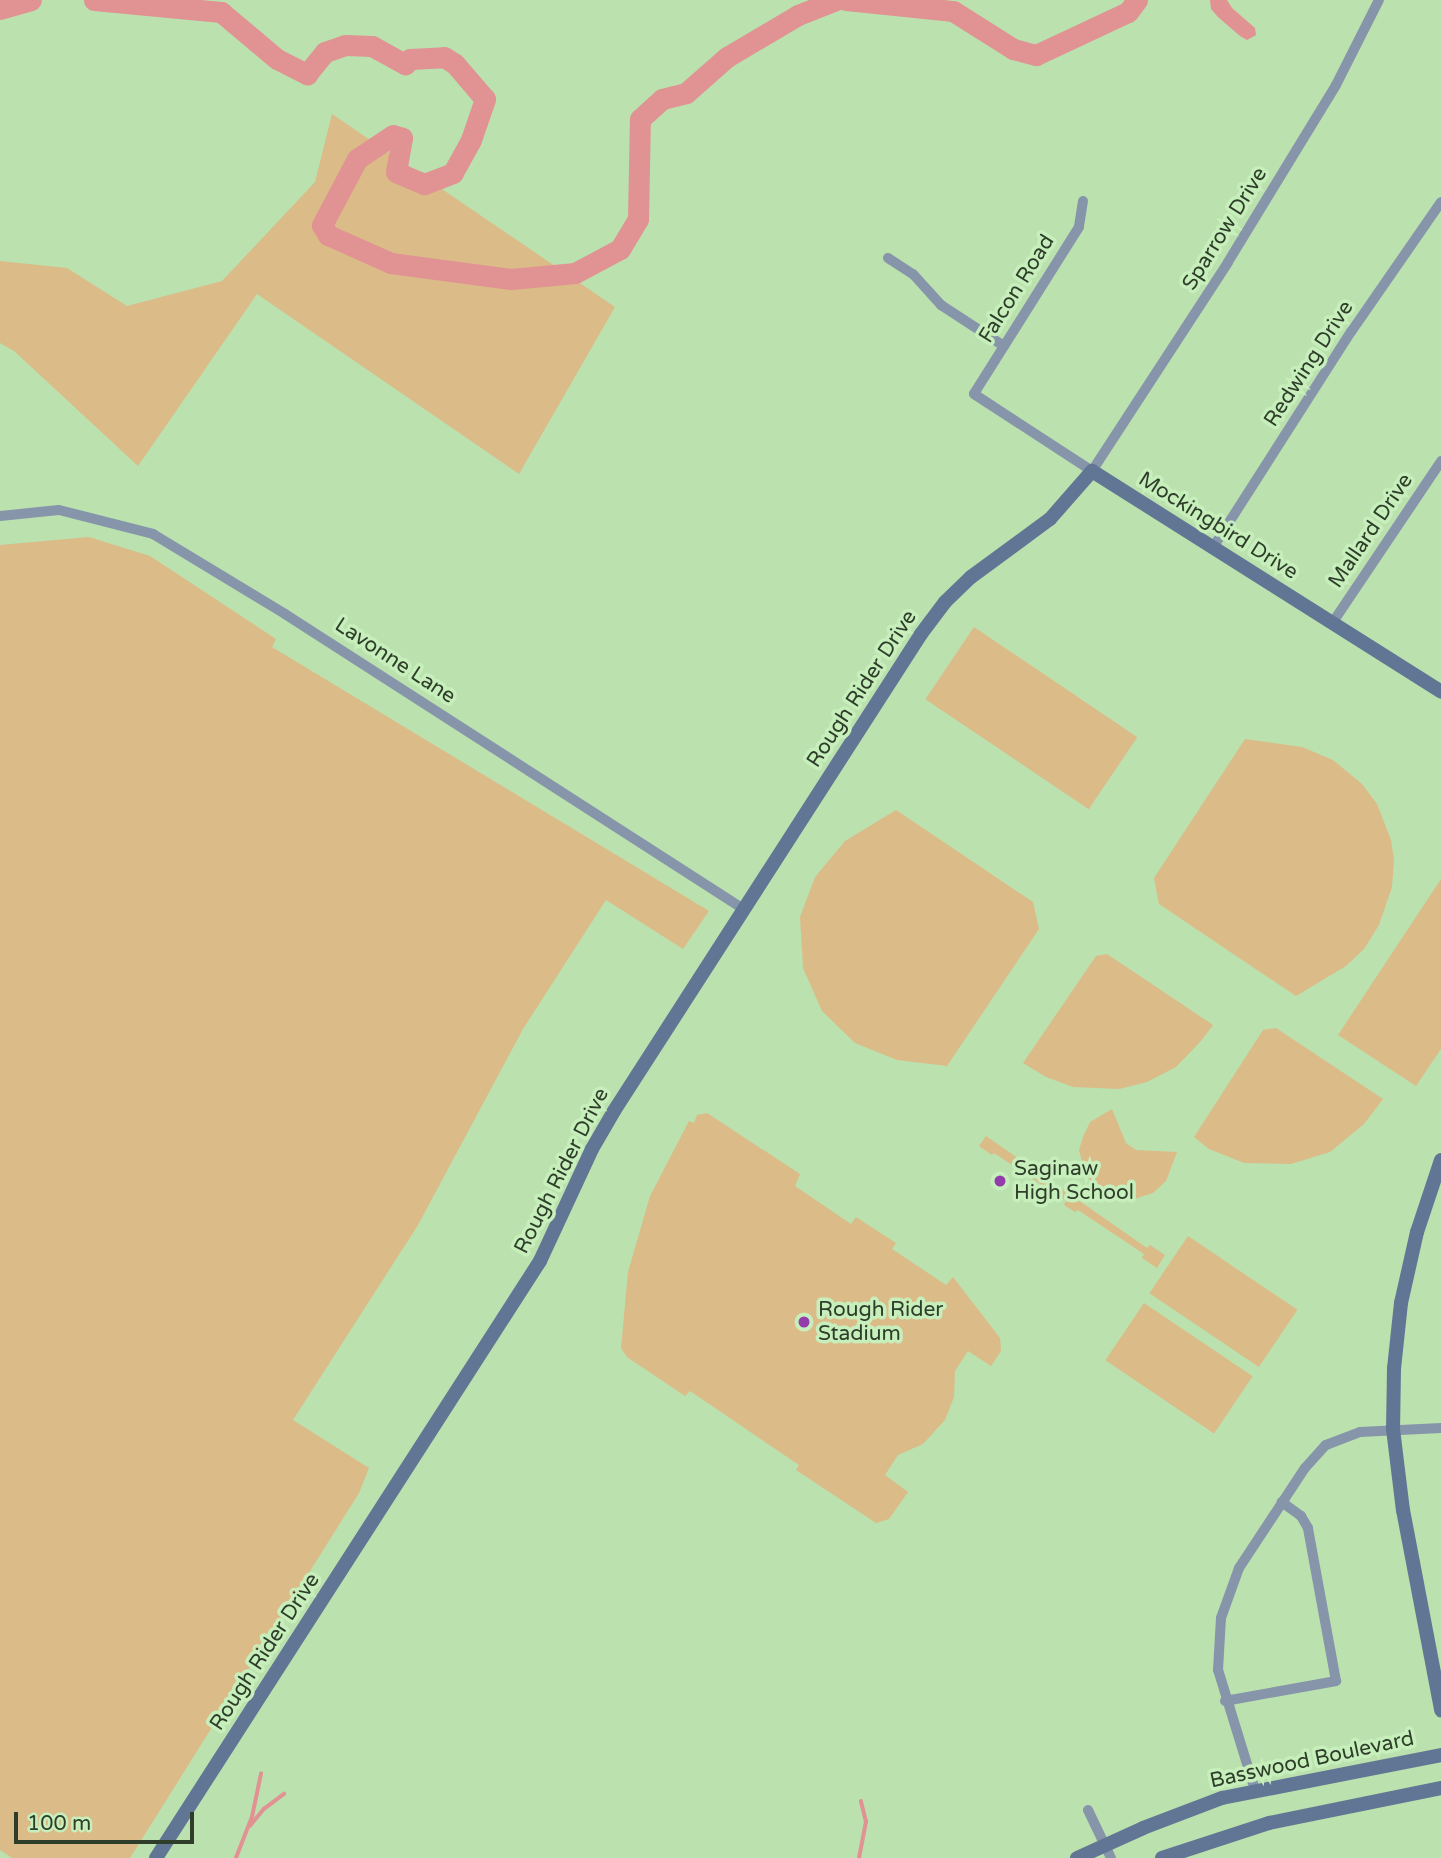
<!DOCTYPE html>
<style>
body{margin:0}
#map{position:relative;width:1441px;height:1858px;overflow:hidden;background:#bbe1af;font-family:"Varela Round",sans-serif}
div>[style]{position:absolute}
.green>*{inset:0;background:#dbbb88;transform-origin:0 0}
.water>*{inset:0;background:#e19293}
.stream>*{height:3.5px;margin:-1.75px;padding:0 1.75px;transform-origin:1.75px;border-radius:1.75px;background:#e19293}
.river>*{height:21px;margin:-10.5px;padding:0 10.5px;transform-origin:10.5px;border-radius:10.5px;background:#e19293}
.street>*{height:10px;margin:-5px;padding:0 5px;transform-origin:5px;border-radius:5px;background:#8795aa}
.secondary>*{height:14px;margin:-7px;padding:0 7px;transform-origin:7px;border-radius:7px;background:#617594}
.dots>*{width:19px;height:19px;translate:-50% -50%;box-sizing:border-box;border:4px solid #c7efbc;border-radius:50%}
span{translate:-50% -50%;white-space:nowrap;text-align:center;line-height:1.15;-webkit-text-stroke:7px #c7efbc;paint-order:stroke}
.street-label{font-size:21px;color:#2f3e2a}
.poi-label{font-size:21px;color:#2f3e2a}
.left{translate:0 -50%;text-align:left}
.scale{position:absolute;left:14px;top:1812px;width:180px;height:32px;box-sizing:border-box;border:4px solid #2f3e2a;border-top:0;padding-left:9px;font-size:21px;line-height:24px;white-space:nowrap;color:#2f3e2a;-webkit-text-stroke:5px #c7efbc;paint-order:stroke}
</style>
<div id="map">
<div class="green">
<i style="clip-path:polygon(332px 114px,615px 307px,519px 474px,257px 294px,138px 466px,14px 351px,0 343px,0 261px,67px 268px,127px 306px,222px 281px,315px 182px)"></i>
<i style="clip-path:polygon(89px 537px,150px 556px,276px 639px,272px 647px,709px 911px,683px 949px,606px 900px,523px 1029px,418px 1225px,293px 1420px,369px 1468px,359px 1493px,130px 1858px,12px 1858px,0 1850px,0 545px)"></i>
<i style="left:974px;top:627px;width:197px;height:87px;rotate:34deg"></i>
<i style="clip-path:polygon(1245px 739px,1302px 747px,1333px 760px,1362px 784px,1377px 804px,1391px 840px,1394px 860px,1392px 887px,1379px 925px,1364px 949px,1346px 966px,1296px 996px,1159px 904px,1154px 878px)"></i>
<i style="clip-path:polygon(896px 810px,1033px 902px,1039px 929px,947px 1066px,897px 1060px,855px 1043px,822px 1011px,803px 968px,800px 917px,815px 877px,845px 841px)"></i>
<i style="clip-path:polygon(1441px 879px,1441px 1049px,1416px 1086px,1338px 1035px)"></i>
<i style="clip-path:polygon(1107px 954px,1213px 1025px,1201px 1041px,1176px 1067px,1147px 1082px,1119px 1089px,1073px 1087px,1046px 1077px,1023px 1063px,1096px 956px)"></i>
<i style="clip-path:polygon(1276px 1028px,1383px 1099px,1364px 1124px,1330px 1152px,1291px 1164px,1244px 1163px,1209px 1149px,1194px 1137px,1263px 1030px)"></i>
<i style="clip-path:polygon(1112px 1109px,1126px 1143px,1136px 1150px,1177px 1152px,1166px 1181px,1153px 1193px,1128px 1201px,1115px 1198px,1102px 1193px,1085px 1174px,1079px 1150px,1083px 1137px,1090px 1122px)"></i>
<i style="clip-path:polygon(707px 1113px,800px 1174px,795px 1186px,851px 1224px,856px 1217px,896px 1243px,892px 1249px,946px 1285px,953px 1277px,1000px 1338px,1001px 1351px,991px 1366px,968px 1351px,955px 1371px,954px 1397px,945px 1420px,923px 1444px,898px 1455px,885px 1475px,908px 1492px,889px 1519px,876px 1523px,796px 1470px,799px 1465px,796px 1463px,690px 1391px,685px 1396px,627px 1357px,621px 1348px,628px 1272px,650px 1196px,689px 1121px,694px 1123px,697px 1115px)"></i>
<i style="clip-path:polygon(986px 1136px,1147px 1248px,1150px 1245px,1165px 1255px,1157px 1268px,1142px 1258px,1144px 1254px,1078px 1210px,1075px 1212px,1064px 1205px,1066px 1201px,994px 1153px,992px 1155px,979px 1146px)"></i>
<i style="left:1188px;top:1236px;width:132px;height:69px;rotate:34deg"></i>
<i style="left:1144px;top:1303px;width:131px;height:69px;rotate:34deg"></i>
</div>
<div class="water">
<i style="clip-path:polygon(1210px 0,1227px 0,1232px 8px,1255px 28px,1256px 35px,1247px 40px,1240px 36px,1218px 17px,1211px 9px)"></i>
</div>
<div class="stream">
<i style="left:105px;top:0;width:1px;rotate:45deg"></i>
<i style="left:250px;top:1826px;width:22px;rotate:-51deg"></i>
<i style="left:264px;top:1809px;width:25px;rotate:-37deg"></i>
<i style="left:236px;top:1858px;width:44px;rotate:-68.7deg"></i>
<i style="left:252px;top:1817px;width:44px;rotate:-78.2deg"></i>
<i style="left:859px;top:1858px;width:37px;rotate:-79deg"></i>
<i style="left:866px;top:1822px;width:21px;rotate:-104deg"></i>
</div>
<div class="river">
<i style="left:94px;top:0;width:128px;rotate:5.4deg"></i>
<i style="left:221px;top:12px;width:73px;rotate:40deg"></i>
<i style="left:277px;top:59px;width:34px;rotate:27deg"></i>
<i style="left:307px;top:74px;width:28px;rotate:-51deg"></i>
<i style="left:325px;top:52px;width:21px;rotate:-19deg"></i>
<i style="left:345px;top:45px;width:27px;rotate:2deg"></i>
<i style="left:372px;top:46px;width:38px;rotate:29deg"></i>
<i style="left:405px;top:64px;width:7px;rotate:-45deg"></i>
<i style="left:410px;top:59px;width:34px;rotate:-3deg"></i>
<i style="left:444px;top:57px;width:13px;rotate:32deg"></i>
<i style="left:455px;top:64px;width:46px;rotate:49.4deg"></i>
<i style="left:485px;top:99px;width:43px;rotate:108.9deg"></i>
<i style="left:471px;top:140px;width:38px;rotate:119deg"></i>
<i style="left:453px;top:173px;width:31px;rotate:159deg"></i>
<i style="left:424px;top:184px;width:30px;rotate:-157deg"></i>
<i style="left:396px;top:172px;width:35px;rotate:-80deg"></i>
<i style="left:402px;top:138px;width:9px;rotate:-162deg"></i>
<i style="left:393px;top:135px;width:43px;rotate:146.3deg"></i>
<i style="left:357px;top:159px;width:75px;rotate:117.9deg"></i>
<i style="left:322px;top:225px;width:12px;rotate:59deg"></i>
<i style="left:328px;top:235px;width:69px;rotate:24deg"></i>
<i style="left:391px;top:263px;width:121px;rotate:7.6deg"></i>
<i style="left:511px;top:279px;width:64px;rotate:-5.4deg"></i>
<i style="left:575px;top:273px;width:51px;rotate:-28.1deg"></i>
<i style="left:620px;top:249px;width:35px;rotate:-59deg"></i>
<i style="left:638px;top:219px;width:100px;rotate:-88.9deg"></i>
<i style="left:640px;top:119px;width:30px;rotate:-42deg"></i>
<i style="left:662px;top:99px;width:25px;rotate:-14deg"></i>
<i style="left:686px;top:93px;width:55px;rotate:-41.3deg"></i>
<i style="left:727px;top:57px;width:82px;rotate:-30.6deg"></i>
<i style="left:798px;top:15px;width:41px;rotate:-21.5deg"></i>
<i style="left:846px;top:0;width:108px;rotate:5.9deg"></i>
<i style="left:953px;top:11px;width:71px;rotate:32.3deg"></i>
<i style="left:1013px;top:49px;width:24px;rotate:15deg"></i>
<i style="left:1036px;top:55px;width:102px;rotate:-25.1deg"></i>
<i style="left:1128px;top:12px;width:15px;rotate:-53deg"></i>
<i style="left:0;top:9px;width:32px;rotate:-16deg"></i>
</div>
<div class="street">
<i style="left:1083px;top:201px;width:26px;rotate:99deg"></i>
<i style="left:1079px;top:227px;width:197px;rotate:122.2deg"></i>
<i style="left:974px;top:394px;width:141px;rotate:33.1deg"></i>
<i style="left:1092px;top:471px;width:249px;rotate:-56.9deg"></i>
<i style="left:1228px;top:262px;width:207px;rotate:-58.6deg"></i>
<i style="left:1336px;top:85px;width:95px;rotate:-63.2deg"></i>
<i style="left:888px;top:258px;width:30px;rotate:33deg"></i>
<i style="left:913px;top:274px;width:42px;rotate:47.9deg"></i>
<i style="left:941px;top:305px;width:75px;rotate:33.1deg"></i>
<i style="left:0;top:516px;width:59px;rotate:-5.8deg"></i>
<i style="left:59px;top:510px;width:97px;rotate:14.3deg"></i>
<i style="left:153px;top:534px;width:154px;rotate:31.2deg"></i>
<i style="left:285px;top:614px;width:547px;rotate:32.76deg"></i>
<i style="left:1212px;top:549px;width:258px;rotate:-57.4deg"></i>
<i style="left:1351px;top:332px;width:158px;rotate:-55.3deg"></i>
<i style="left:1333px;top:622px;width:194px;rotate:-56.1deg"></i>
<i style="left:1225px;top:1701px;width:113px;rotate:-10.2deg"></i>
<i style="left:1336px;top:1681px;width:156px;rotate:-100.4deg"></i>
<i style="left:1308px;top:1528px;width:14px;rotate:-120deg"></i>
<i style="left:1301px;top:1516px;width:24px;rotate:-144deg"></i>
<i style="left:1255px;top:1790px;width:126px;rotate:-107.1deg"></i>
<i style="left:1218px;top:1670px;width:52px;rotate:-86.7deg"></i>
<i style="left:1221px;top:1618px;width:53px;rotate:-70.2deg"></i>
<i style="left:1239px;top:1568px;width:120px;rotate:-56.6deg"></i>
<i style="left:1305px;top:1468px;width:31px;rotate:-48deg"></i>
<i style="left:1326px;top:1445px;width:36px;rotate:-21deg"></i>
<i style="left:1360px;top:1432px;width:81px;rotate:-2.8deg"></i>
<i style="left:1088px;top:1810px;width:53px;rotate:64.4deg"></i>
</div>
<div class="secondary">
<i style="left:1441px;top:1160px;width:76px;rotate:108.4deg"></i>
<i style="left:1417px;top:1232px;width:73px;rotate:102.7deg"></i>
<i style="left:1401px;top:1303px;width:65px;rotate:96.1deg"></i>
<i style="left:1394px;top:1368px;width:61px;rotate:90.9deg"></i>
<i style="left:1393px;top:1429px;width:82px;rotate:83deg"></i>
<i style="left:1403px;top:1510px;width:204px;rotate:79.2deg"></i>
<i style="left:156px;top:1858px;width:710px;rotate:-57.25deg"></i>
<i style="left:540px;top:1261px;width:123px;rotate:-65.1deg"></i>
<i style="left:592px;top:1149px;width:44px;rotate:-59.9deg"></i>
<i style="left:614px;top:1111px;width:567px;rotate:-57.23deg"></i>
<i style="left:921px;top:634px;width:40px;rotate:-53deg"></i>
<i style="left:945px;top:602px;width:36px;rotate:-44deg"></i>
<i style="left:971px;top:577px;width:98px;rotate:-36.3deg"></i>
<i style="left:1050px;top:519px;width:64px;rotate:-48.8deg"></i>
<i style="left:1092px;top:471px;width:413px;rotate:32.3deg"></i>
<i style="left:1077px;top:1858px;width:72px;rotate:-24.4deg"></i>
<i style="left:1143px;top:1828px;width:85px;rotate:-20.8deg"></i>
<i style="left:1222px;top:1798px;width:223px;rotate:-11.1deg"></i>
<i style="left:1162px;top:1858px;width:113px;rotate:-18.1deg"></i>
<i style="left:1269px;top:1823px;width:176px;rotate:-11.5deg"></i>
</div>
<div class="dots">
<i style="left:1000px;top:1181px;background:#933daa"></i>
<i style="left:804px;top:1322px;background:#933daa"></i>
</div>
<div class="street-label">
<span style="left:1225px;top:229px;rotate:-58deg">Sparrow Drive</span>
<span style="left:1017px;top:289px;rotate:-58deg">Falcon Road</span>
<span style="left:1309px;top:364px;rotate:-57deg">Redwing Drive</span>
<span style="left:1218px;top:526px;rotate:32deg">Mockingbird Drive</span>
<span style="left:1371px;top:531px;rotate:-56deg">Mallard Drive</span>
<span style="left:395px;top:661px;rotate:33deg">Lavonne Lane</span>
<span style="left:862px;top:689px;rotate:-57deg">Rough Rider Drive</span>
<span style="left:562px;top:1171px;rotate:-63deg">Rough Rider Drive</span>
<span style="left:265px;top:1652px;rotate:-57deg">Rough Rider Drive</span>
<span style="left:1312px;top:1760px;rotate:-12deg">Basswood Boulevard</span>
</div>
<div class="poi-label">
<span class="left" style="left:1014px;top:1181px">Saginaw<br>High School</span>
<span class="left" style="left:818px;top:1322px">Rough Rider<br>Stadium</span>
</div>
<div class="scale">100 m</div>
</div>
